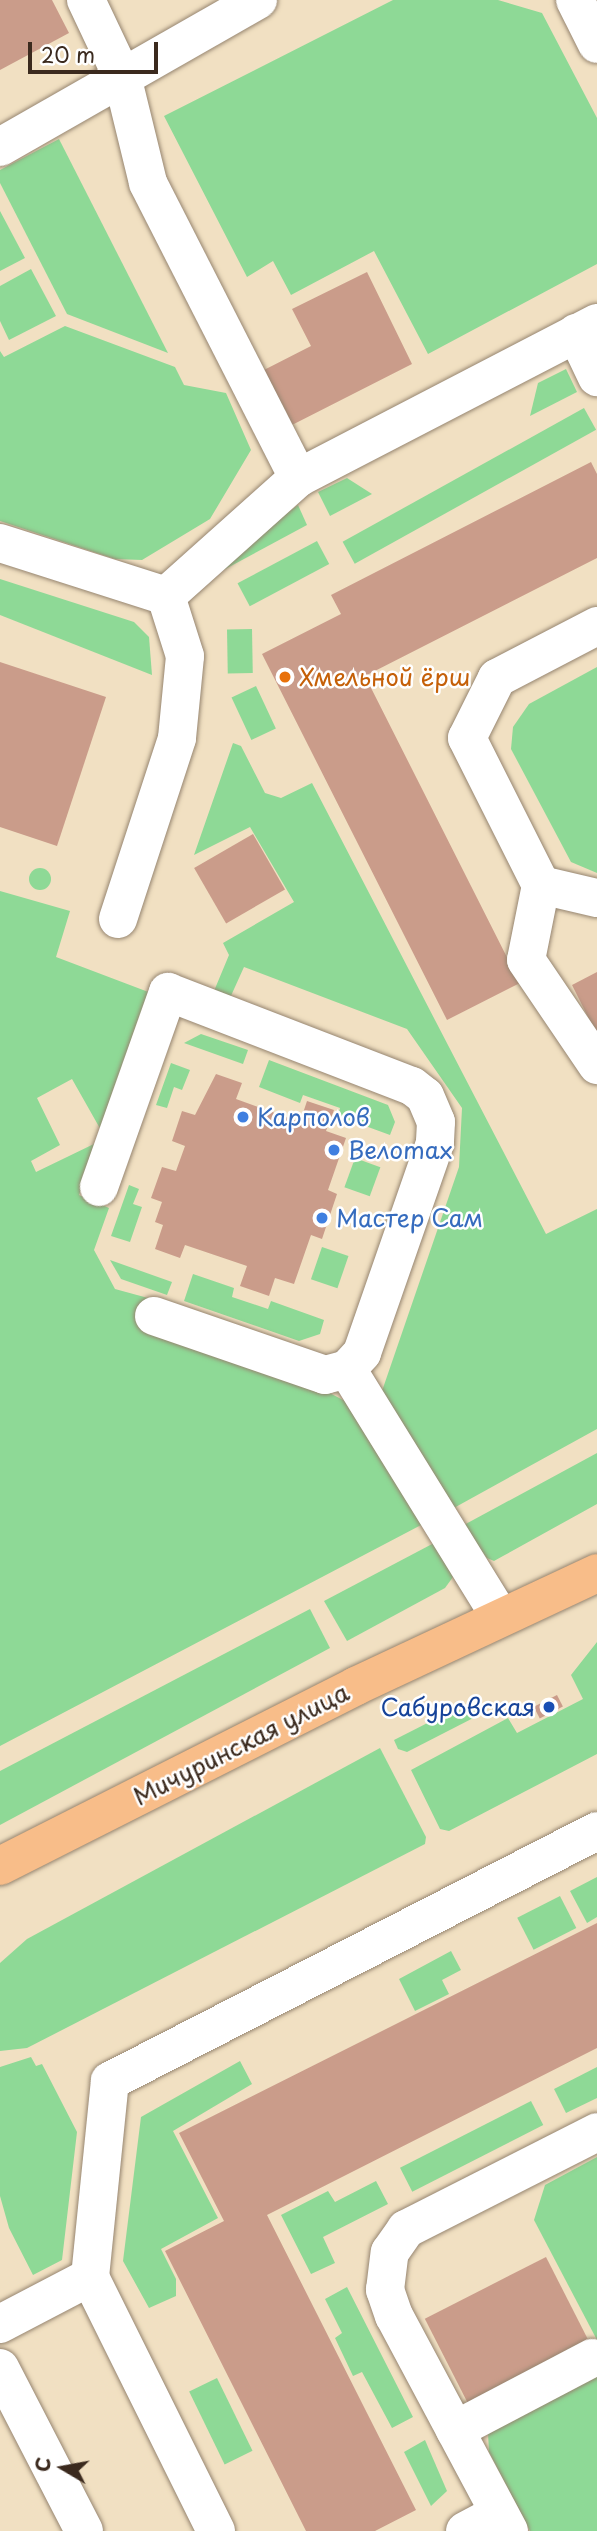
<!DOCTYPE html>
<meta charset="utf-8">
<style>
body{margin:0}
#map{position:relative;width:597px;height:2531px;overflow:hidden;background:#f1e0c2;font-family:"Playpen Sans",sans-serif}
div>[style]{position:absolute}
.green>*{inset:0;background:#8ed996;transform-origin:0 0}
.round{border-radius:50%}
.building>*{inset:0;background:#ca9c8a;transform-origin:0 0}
.roads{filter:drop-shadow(0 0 2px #968570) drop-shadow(0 0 2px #968570)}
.minor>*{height:38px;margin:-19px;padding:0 19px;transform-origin:19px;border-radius:19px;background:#fff}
.major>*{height:38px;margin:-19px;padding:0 19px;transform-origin:19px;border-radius:19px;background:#f8bd89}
.dots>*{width:19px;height:19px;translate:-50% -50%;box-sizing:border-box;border:4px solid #fff;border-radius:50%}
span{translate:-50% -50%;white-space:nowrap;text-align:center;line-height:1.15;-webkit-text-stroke:5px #fff;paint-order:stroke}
.food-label{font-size:24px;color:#c56008}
.left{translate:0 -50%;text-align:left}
.shop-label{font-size:24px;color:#366cbe}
.transit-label{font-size:24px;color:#164399}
.right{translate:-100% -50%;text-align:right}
.street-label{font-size:24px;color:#3b2a1e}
.north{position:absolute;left:28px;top:2433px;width:70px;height:70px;-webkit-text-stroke:5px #fff;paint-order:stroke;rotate:280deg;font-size:19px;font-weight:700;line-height:28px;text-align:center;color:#3b2a1e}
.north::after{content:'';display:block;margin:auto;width:24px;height:32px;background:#3b2a1e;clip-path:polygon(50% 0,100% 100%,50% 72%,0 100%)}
.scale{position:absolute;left:28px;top:42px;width:130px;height:32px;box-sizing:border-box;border:4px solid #3b2a1e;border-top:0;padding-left:9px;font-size:21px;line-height:24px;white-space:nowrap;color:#3b2a1e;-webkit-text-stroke:5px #fff;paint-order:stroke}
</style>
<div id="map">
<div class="green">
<i style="clip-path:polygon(393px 0,498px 0,542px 13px,597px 118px,597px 264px,428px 354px,374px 251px,291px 295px,273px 261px,247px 277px,164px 116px)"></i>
<i style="clip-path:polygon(59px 139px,168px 353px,67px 314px,0 183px,0 170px)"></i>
<i style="clip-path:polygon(0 211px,25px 258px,0 271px)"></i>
<i style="clip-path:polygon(31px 269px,56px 316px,9px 340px,0 321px,0 286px)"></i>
<i style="clip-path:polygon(65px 326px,175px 367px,184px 385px,226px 393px,251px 450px,210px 519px,142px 560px,115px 559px,0 521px,0 351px,4px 357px)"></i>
<i style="clip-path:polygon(566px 369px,577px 392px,530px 416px,538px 383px)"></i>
<i style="left:584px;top:408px;width:25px;height:276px;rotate:61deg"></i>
<i style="clip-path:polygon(347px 478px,372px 494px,330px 516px,318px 492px)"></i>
<i style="clip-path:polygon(298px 505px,307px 525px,218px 573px,222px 561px)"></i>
<i style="left:317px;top:541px;width:26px;height:90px;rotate:62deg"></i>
<i style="clip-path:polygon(0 579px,134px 622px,149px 637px,152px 675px,0 615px)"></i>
<i style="left:252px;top:629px;width:44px;height:25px;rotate:89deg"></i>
<i style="clip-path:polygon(597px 667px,597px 873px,571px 862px,511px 749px,513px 727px,529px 704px)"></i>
<i style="left:256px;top:686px;width:47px;height:27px;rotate:65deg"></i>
<i style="clip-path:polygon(233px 743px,241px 746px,265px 793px,281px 798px,312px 783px,546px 1234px,597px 1209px,597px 1429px,452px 1509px,382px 1391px,459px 1167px,462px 1108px,407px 1029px,244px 967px,230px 998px,214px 991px,229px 955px,223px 943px,294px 902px,250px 827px,194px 855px)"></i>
<i class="round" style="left:29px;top:868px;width:22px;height:22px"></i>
<i style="clip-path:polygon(0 891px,70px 911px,56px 957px,151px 993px,102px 1132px,72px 1079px,37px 1098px,60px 1145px,31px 1161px,36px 1172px,98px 1142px,79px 1195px,109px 1208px,94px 1250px,115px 1289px,148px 1298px,345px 1401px,423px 1524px,0 1746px)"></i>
<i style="clip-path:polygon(201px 1034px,248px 1050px,243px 1064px,184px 1043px)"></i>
<i style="clip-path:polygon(269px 1060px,388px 1105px,395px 1122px,390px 1135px,338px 1116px,340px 1108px,303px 1095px,300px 1103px,259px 1087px)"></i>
<i style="clip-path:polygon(171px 1063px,190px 1070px,182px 1090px,174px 1087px,167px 1108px,156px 1105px)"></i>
<i style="left:355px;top:1158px;width:27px;height:31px;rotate:20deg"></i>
<i style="clip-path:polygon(129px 1185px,139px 1189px,133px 1204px,142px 1207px,130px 1242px,111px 1236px)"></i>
<i style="left:322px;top:1247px;width:28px;height:34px;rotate:19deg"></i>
<i style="clip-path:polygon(110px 1260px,172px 1282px,167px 1295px,121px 1279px)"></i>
<i style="clip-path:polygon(193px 1274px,234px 1288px,232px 1297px,268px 1309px,271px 1301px,324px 1320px,320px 1334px,299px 1341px,184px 1301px)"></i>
<i style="clip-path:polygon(597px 1453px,597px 1504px,503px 1556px,494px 1561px,487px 1558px,462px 1526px)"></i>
<i style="clip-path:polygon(434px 1543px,453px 1577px,445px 1588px,347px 1641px,324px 1601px)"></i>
<i style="clip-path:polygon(310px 1609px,330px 1648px,0 1825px,0 1771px)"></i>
<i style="clip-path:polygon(597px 1642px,597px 1754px,449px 1831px,440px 1829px,411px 1770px,508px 1718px,517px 1733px,583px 1699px,571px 1675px)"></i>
<i style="clip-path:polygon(453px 1710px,485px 1712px,407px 1752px,398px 1749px,394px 1740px)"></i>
<i style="clip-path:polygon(380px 1748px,426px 1837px,425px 1844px,27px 2048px,0 2051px,0 1963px,27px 1939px)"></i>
<i style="clip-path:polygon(597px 1877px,597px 1917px,587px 1923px,570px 1891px)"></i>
<i style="left:560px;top:1896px;width:36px;height:48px;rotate:63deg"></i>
<i style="clip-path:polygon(451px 1951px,461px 1970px,442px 1980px,449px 1994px,415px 2011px,399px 1979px)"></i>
<i style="clip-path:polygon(31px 2057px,36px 2066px,42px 2064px,77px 2132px,62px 2260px,33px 2275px,9px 2228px,0 2196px,0 2067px)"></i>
<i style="clip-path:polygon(240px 2061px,252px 2084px,173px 2131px,218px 2218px,161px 2249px,176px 2279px,176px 2296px,149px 2308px,123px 2261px,141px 2117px)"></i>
<i style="clip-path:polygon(597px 2067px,597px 2098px,566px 2113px,554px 2089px)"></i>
<i style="left:531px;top:2101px;width:27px;height:147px;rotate:63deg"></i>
<i style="clip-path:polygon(597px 2157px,597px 2340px,534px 2220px,545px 2185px)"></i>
<i style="clip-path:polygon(376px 2181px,388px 2204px,323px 2237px,335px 2263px,311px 2274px,281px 2215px,328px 2191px,335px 2202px)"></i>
<i style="clip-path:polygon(347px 2287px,413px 2417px,392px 2428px,362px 2372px,353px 2376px,335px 2338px,342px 2333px,325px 2299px)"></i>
<i style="clip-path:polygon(597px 2367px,597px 2531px,530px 2531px,489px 2452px,488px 2433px)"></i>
<i style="left:217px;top:2378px;width:81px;height:31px;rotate:64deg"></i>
<i style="clip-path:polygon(425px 2440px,447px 2491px,431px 2506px,404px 2452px)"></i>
</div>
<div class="building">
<i style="clip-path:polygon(0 0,52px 0,69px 33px,0 70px)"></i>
<i style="clip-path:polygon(367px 272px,412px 364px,290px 426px,262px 371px,311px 346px,292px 309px)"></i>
<i style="clip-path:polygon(591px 462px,597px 474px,597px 558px,365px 676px,520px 983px,447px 1020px,262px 654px,341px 614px,331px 595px)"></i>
<i style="clip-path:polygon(0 662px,106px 697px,57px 846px,0 827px)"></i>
<i style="left:253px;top:834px;width:64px;height:68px;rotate:60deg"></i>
<i style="clip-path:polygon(597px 972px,597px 1035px,572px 985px)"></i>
<i style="clip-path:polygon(216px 1074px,242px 1083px,236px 1099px,300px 1122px,307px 1101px,334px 1110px,326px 1131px,346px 1138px,328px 1190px,337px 1194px,322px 1239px,311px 1235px,294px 1284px,275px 1278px,269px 1296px,240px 1286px,247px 1266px,185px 1245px,180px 1258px,155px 1249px,163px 1225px,155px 1222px,162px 1202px,151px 1198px,162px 1167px,176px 1171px,185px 1146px,172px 1141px,182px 1111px,195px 1115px)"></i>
<i style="left:557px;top:1695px;width:13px;height:26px;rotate:63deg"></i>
<i style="clip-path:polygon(597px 1923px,597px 2048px,267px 2215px,416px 2510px,375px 2531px,306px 2531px,165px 2251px,224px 2221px,179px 2133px)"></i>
<i style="left:546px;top:2257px;width:99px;height:136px;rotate:63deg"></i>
</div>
<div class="roads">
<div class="minor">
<i style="left:86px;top:0;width:84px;rotate:64.7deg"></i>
<i style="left:122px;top:76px;width:110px;rotate:76.3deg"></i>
<i style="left:148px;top:183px;width:331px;rotate:63deg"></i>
<i style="left:298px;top:478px;width:337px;rotate:-27.4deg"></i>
<i style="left:575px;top:0;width:49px;rotate:63.4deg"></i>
<i style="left:0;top:147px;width:297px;rotate:-29.7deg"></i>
<i style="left:576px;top:333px;width:49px;rotate:64.5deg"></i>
<i style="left:0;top:543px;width:174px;rotate:17.7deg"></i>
<i style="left:166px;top:596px;width:177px;rotate:-41.8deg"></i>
<i style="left:597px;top:626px;width:113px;rotate:152.5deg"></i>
<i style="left:497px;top:678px;width:67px;rotate:116.6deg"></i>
<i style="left:467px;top:738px;width:165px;rotate:63.3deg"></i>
<i style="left:541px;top:885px;width:57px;rotate:13.1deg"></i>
<i style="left:541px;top:885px;width:76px;rotate:101.3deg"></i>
<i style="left:526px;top:960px;width:127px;rotate:55.9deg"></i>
<i style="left:118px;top:919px;width:190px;rotate:-71.9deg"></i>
<i style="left:177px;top:738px;width:82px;rotate:-84.4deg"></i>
<i style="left:185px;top:656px;width:63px;rotate:-107.6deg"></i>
<i style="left:99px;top:1187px;width:207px;rotate:-70.5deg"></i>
<i style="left:168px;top:992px;width:261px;rotate:21.1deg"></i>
<i style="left:412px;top:1086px;width:16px;rotate:38deg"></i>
<i style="left:425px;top:1096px;width:28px;rotate:67deg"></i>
<i style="left:436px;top:1122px;width:21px;rotate:93deg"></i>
<i style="left:435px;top:1143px;width:222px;rotate:109.2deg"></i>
<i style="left:362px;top:1353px;width:22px;rotate:133deg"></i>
<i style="left:347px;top:1369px;width:291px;rotate:58.3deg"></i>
<i style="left:154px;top:1316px;width:181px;rotate:19deg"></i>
<i style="left:325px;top:1375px;width:23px;rotate:-15deg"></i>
<i style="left:0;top:2324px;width:102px;rotate:-27.6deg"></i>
<i style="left:0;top:2368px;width:183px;rotate:62.7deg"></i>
<i style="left:455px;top:2430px;width:155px;rotate:-27.7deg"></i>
<i style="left:216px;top:2531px;width:284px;rotate:-116.4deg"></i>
<i style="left:90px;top:2277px;width:197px;rotate:-84.2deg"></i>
<i style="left:110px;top:2081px;width:547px;rotate:-27.17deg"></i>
<i style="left:465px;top:2531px;width:38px;rotate:-28deg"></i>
<i style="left:509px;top:2531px;width:244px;rotate:-118.1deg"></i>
<i style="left:394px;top:2316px;width:28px;rotate:-109deg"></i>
<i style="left:385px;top:2290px;width:38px;rotate:-83deg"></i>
<i style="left:390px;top:2252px;width:28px;rotate:-55deg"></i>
<i style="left:406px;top:2229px;width:214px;rotate:-26.9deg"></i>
</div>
<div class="major">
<i style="left:0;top:1866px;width:399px;rotate:-26.8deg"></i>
<i style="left:356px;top:1686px;width:266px;rotate:-25.1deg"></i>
</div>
</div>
<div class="dots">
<i style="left:285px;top:677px;background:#e8710a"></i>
<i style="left:243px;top:1117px;background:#3f7fe0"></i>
<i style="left:334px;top:1150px;background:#3f7fe0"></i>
<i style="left:322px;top:1218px;background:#3f7fe0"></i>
<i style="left:549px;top:1707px;background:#1a4fb4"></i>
</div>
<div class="food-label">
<span class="left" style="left:299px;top:677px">Хмельной ёрш</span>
</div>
<div class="shop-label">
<span class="left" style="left:257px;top:1117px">Карполов</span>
<span class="left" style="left:348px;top:1150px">Велоmax</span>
<span class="left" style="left:336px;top:1218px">Мастер Сам</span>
</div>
<div class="transit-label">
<span class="right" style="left:535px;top:1707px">Сабуровская</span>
</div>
<div class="street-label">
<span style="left:241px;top:1744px;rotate:-27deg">Мичуринская улица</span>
</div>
<div class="north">С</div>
<div class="scale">20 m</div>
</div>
